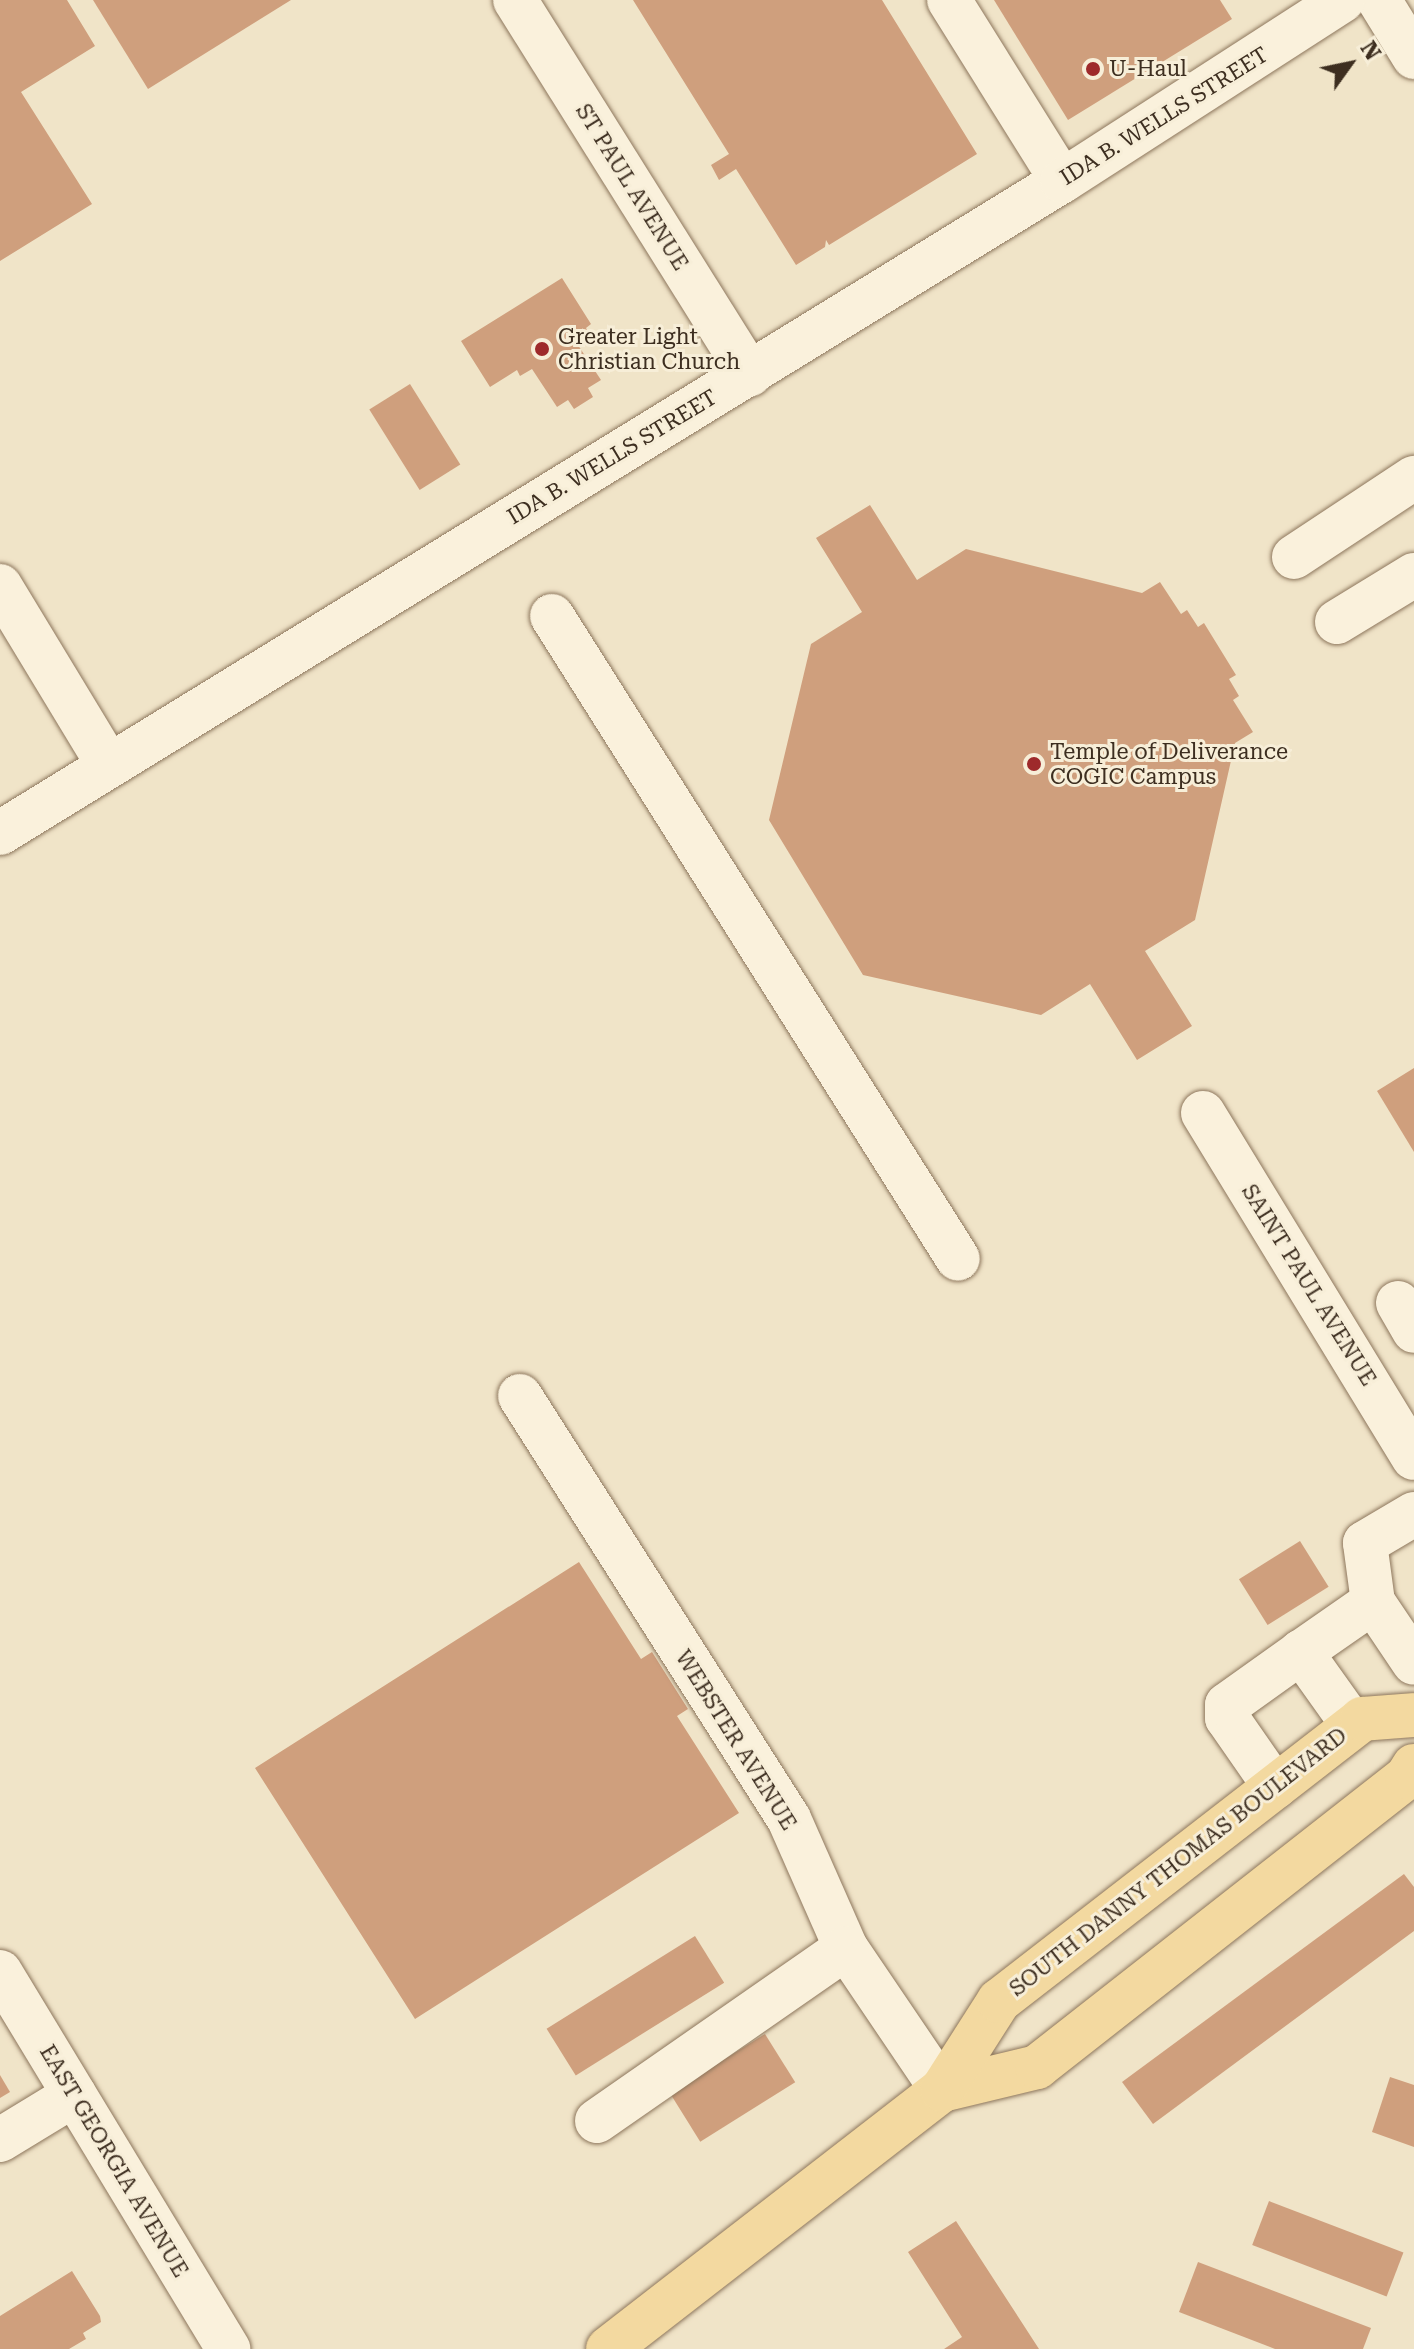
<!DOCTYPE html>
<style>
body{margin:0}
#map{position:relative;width:1414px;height:2349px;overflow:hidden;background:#f0e4c8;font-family:"Roboto Serif",serif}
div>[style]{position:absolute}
.building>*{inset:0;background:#cf9f7d;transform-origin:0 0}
.roads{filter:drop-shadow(0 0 2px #8d765c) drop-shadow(0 0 2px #8d765c)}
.minor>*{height:44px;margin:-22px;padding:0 22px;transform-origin:22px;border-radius:22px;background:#faf1dc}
.major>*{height:44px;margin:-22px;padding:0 22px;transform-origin:22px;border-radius:22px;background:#f3d9a0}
.dots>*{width:22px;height:22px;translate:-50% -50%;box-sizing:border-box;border:4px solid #f7eed8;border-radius:50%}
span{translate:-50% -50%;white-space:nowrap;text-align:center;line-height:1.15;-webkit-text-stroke:6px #f7eed8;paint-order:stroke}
.poi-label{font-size:22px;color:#3d2e20}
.left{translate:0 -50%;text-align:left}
.street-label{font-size:22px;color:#3d2e20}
.north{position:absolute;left:1310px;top:24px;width:80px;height:80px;-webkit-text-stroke:6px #f7eed8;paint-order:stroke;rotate:57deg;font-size:22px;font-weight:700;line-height:32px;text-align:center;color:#3d2e20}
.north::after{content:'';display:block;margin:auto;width:28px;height:36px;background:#3d2e20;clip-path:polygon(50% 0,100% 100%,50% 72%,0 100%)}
</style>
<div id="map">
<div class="building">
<i style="clip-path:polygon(0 0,67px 0,95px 46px,21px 92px,92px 204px,0 261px)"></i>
<i style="clip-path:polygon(93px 0,291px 0,148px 89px)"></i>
<i style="clip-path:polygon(633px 0,882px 0,977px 154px,829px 245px,826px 240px,825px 247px,796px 265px,736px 169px,719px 180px,711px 165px,729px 154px)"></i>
<i style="clip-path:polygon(994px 0,1220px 0,1232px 19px,1068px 120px)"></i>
<i style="clip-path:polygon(562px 278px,591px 324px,586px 328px,589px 334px,576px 342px,601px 380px,588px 388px,593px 397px,574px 409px,568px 400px,557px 407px,532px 369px,520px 376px,517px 370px,490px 387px,461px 341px)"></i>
<i style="left:410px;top:384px;width:95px;height:48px;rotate:58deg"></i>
<i style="clip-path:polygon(870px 505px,917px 580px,966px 549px,1142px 593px,1160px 582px,1181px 614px,1187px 610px,1198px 627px,1204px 623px,1236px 675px,1229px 679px,1239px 696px,1233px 700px,1253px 732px,1235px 743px,1195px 920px,1145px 951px,1192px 1026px,1137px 1060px,1090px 984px,1041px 1015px,863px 975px,769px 820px,811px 644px,862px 612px,816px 538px)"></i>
<i style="clip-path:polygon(1414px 1068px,1414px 1152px,1377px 1091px)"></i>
<i style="left:1300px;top:1541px;width:54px;height:72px;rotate:58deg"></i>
<i style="clip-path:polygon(579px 1562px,641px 1659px,652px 1652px,688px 1709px,677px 1716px,739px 1813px,415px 2019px,255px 1768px)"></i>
<i style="clip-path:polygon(1404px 1874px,1414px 1887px,1414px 1931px,1153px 2124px,1122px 2082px)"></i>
<i style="left:695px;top:1936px;width:55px;height:175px;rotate:58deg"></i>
<i style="left:765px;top:2034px;width:57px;height:112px;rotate:58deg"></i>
<i style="clip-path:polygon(0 2075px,10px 2092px,0 2098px)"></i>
<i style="clip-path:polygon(1390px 2077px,1414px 2085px,1414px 2147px,1372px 2132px)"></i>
<i style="left:1269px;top:2201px;width:144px;height:47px;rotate:21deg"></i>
<i style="clip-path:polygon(956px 2221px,1039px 2349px,944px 2349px,962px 2337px,908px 2252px)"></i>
<i style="clip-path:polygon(1198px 2262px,1371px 2328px,1363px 2349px,1275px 2349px,1179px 2312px)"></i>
<i style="clip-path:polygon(72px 2271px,100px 2316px,101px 2322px,83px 2333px,86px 2339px,69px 2349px,0 2349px,0 2316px)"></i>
</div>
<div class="roads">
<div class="minor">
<i style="left:515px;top:0;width:442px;rotate:57.9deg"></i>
<i style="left:949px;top:0;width:213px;rotate:58deg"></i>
<i style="left:1379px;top:0;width:67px;rotate:58.4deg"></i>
<i style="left:1294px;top:557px;width:144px;rotate:-33.4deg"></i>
<i style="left:0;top:586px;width:208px;rotate:58.8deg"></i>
<i style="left:552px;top:616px;width:760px;rotate:57.73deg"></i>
<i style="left:1337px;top:622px;width:90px;rotate:-31.4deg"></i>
<i style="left:0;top:833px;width:1246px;rotate:-31.55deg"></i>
<i style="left:1062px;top:181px;width:334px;rotate:-32.8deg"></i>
<i style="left:1203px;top:1113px;width:404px;rotate:58.6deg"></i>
<i style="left:1398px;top:1303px;width:32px;rotate:60deg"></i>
<i style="left:520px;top:1396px;width:501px;rotate:57.55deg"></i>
<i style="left:789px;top:1819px;width:141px;rotate:66.2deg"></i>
<i style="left:846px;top:1948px;width:171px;rotate:55.9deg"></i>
<i style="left:1414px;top:1514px;width:57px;rotate:149.4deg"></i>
<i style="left:1365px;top:1543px;width:60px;rotate:82.3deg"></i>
<i style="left:1373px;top:1602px;width:73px;rotate:56.1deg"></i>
<i style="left:1353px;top:1725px;width:90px;rotate:-125.5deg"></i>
<i style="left:1301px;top:1652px;width:88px;rotate:-34.8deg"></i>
<i style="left:1275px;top:1787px;width:84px;rotate:-124.8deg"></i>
<i style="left:1227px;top:1718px;width:13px;rotate:-90deg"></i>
<i style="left:1227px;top:1705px;width:91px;rotate:-35.6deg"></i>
<i style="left:0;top:1972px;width:441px;rotate:58.8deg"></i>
<i style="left:597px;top:2121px;width:303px;rotate:-34.8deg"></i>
<i style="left:0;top:2140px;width:87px;rotate:-31.3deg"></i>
</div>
<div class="major">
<i style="left:942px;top:2090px;width:98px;rotate:-13.6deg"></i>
<i style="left:1037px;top:2067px;width:470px;rotate:-38.1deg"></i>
<i style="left:1407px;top:1777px;width:13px;rotate:-58deg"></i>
<i style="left:608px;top:2349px;width:423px;rotate:-37.8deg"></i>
<i style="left:942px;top:2090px;width:106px;rotate:-57.4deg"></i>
<i style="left:999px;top:2001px;width:460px;rotate:-37.8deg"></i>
<i style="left:1362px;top:1719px;width:52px;rotate:-4.4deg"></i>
</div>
</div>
<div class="dots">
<i style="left:1093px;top:69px;background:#9e2a2b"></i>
<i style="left:542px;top:349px;background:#9e2a2b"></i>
<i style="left:1034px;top:764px;background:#9e2a2b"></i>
</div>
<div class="poi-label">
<span class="left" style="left:1109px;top:69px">U-Haul</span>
<span class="left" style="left:558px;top:349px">Greater Light<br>Christian Church</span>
<span class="left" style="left:1050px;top:764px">Temple of Deliverance<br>COGIC Campus</span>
</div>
<div class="street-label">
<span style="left:1164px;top:116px;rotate:-32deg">IDA B. WELLS STREET</span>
<span style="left:632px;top:187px;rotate:58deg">ST PAUL AVENUE</span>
<span style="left:612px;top:457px;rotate:-31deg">IDA B. WELLS STREET</span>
<span style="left:1309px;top:1285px;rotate:58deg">SAINT PAUL AVENUE</span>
<span style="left:736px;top:1740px;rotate:58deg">WEBSTER AVENUE</span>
<span style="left:1178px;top:1862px;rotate:-38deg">SOUTH DANNY THOMAS BOULEVARD</span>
<span style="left:114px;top:2161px;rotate:59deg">EAST GEORGIA AVENUE</span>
</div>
<div class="north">N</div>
</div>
